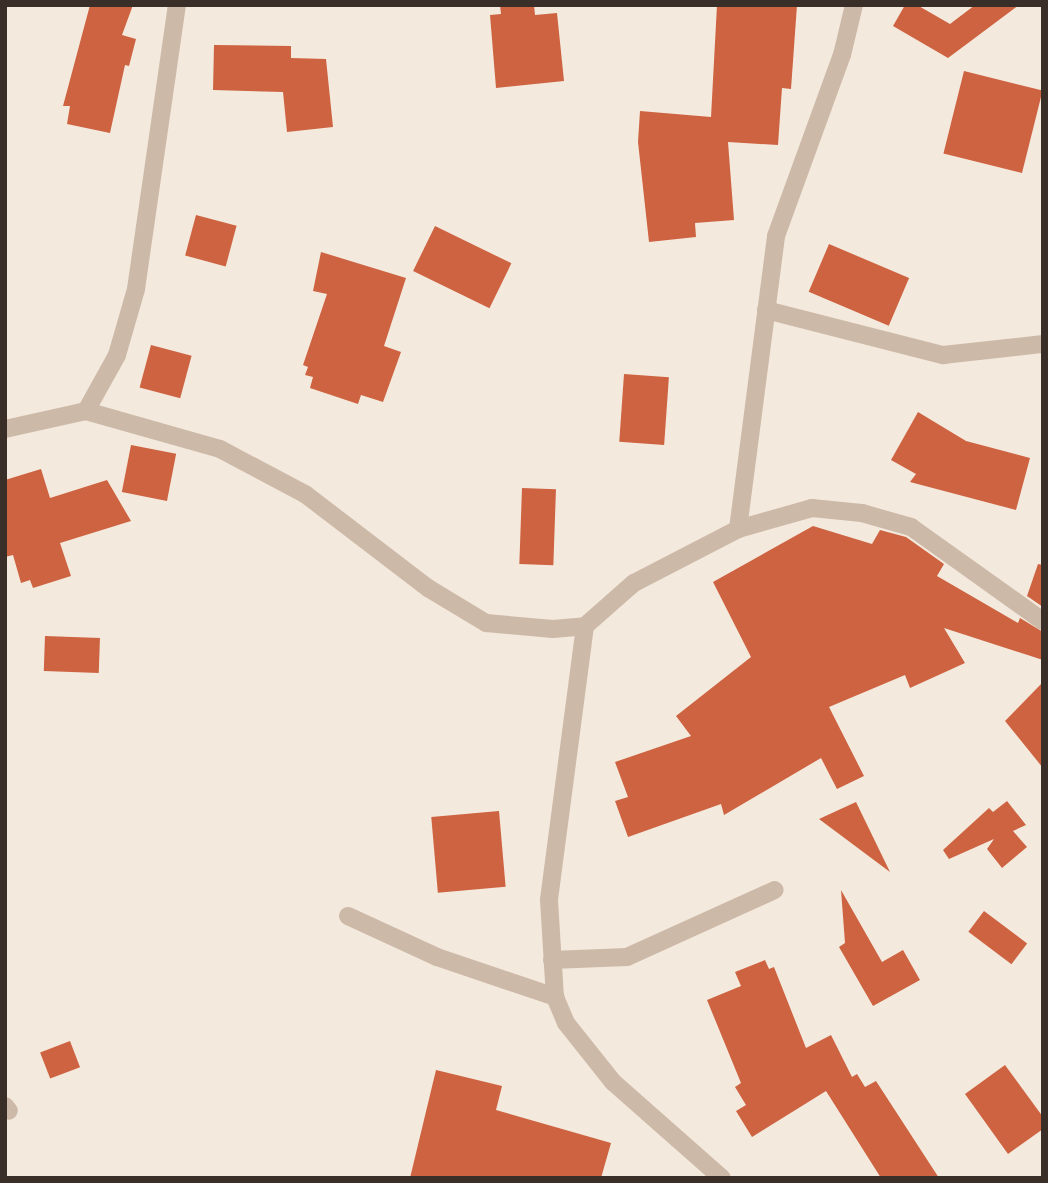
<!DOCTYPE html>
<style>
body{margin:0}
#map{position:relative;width:1048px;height:1183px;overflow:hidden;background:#f4e9dd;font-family:"Roboto Condensed",sans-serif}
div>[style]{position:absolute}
.building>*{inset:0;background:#ce6341;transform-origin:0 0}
.street>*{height:18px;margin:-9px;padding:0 9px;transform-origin:9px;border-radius:9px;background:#cdb9a8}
span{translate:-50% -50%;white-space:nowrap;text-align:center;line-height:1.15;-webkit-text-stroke:7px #fbf3ea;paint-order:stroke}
.frame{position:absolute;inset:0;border:7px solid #3a2e28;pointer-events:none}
</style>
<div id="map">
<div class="building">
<i style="clip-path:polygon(90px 5px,133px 5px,122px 35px,136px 39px,129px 66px,125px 65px,110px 133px,67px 124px,70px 106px,63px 106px)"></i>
<i style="clip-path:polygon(500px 5px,534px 5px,535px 15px,557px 13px,564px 81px,496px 88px,490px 15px,501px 14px)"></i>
<i style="clip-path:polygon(717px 5px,797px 5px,791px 89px,782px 88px,778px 145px,728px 142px,734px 220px,695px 223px,696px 237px,649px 242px,638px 142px,640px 111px,711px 117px)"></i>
<i style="clip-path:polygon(905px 5px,917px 5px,950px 24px,975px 5px,1019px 5px,948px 58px,893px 26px)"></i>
<i style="clip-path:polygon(214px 45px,291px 46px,291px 58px,326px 59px,333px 127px,287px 132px,283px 92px,213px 90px)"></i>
<i style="left:964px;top:71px;width:81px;height:85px;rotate:14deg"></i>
<i style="left:196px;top:215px;width:42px;height:42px;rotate:15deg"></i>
<i style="left:435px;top:226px;width:85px;height:50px;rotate:26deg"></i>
<i style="left:829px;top:244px;width:87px;height:52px;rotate:23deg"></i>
<i style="clip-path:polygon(321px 252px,406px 278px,384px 346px,401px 352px,383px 402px,361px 395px,358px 404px,310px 388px,313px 377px,305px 375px,308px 367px,303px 365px,327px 294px,313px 291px)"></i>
<i style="left:151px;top:345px;width:42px;height:44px;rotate:15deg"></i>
<i style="left:624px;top:374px;width:45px;height:68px;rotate:4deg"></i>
<i style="clip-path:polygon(918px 412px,966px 441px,1030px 458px,1016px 510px,910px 482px,916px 474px,891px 460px)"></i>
<i style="left:131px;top:445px;width:46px;height:48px;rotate:11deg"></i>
<i style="clip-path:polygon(41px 469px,50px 498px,107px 480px,131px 521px,60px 543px,71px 576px,33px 588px,30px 580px,21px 583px,13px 555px,5px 557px,5px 480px)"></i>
<i style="left:522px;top:488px;width:34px;height:76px;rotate:2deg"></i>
<i style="clip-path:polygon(813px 526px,872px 544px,880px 530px,906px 537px,944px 564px,937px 576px,1018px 623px,1020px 618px,1043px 632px,1043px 660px,944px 628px,965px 663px,910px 688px,905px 675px,829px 707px,864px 776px,837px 789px,821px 758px,724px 815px,721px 804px,628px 837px,615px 801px,628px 797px,615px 762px,691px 736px,676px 716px,751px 657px,713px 582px)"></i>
<i style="clip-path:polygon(1038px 564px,1043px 565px,1043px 607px,1027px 596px)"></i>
<i style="left:45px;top:636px;width:55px;height:35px;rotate:2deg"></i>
<i style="clip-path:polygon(1043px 682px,1043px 768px,1005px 721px)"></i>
<i style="clip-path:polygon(1007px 801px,1026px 825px,1013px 831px,1027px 847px,1002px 868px,987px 849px,994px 839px,949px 859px,943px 850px,989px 808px,993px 812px)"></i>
<i style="clip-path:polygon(856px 802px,890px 872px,819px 819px)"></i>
<i style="left:499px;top:811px;width:76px;height:68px;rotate:85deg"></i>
<i style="clip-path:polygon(841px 890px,882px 962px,903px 950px,920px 980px,873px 1006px,839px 947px,845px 943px)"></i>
<i style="left:984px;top:911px;width:54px;height:26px;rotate:37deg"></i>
<i style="clip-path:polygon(765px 960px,769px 969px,774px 967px,806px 1048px,831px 1035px,852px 1077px,857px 1074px,865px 1087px,876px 1081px,939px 1178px,881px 1178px,826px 1091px,752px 1137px,736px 1111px,746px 1105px,735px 1087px,741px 1083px,707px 1000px,741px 986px,735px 972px)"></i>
<i style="left:70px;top:1041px;width:28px;height:32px;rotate:69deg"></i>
<i style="clip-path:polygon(1005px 1065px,1043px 1117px,1043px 1129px,1008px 1154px,965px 1094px)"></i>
<i style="clip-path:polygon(436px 1070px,502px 1086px,496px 1110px,611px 1143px,601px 1178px,410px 1178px)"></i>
</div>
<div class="street">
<i style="left:766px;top:310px;width:183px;rotate:14.3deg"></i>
<i style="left:943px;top:355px;width:101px;rotate:-6.3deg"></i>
<i style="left:86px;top:411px;width:64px;rotate:-61deg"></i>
<i style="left:117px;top:355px;width:69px;rotate:-73.9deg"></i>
<i style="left:136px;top:289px;width:287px;rotate:-81.8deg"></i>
<i style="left:5px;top:429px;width:83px;rotate:-12.5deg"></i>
<i style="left:86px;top:411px;width:139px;rotate:15.8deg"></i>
<i style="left:220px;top:449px;width:96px;rotate:27.9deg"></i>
<i style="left:305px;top:494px;width:155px;rotate:37.4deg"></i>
<i style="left:428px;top:588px;width:68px;rotate:31.1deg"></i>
<i style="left:486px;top:623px;width:67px;rotate:5.1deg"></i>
<i style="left:553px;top:629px;width:32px;rotate:-5deg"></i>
<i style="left:585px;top:626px;width:65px;rotate:-41.3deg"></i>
<i style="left:634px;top:583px;width:117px;rotate:-27.4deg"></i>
<i style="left:738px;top:529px;width:77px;rotate:-15.8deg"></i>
<i style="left:812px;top:508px;width:50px;rotate:5.7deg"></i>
<i style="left:862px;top:513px;width:51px;rotate:15.9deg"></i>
<i style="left:911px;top:527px;width:162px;rotate:35.5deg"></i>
<i style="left:738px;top:529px;width:295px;rotate:-82.6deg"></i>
<i style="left:776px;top:236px;width:193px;rotate:-70deg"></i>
<i style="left:842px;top:55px;width:51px;rotate:-76.5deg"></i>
<i style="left:585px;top:626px;width:276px;rotate:97.5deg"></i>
<i style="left:549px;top:900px;width:97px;rotate:86.5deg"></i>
<i style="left:555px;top:997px;width:28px;rotate:67deg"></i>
<i style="left:566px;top:1023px;width:75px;rotate:51.5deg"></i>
<i style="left:613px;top:1082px;width:145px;rotate:41.4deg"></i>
<i style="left:348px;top:916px;width:98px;rotate:24.7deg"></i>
<i style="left:437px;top:957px;width:125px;rotate:18.7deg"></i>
<i style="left:552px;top:960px;width:75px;rotate:-2.3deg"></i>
<i style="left:627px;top:957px;width:162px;rotate:-24.4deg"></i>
<i style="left:5px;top:1106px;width:6px;rotate:51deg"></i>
</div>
<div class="frame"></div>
</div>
